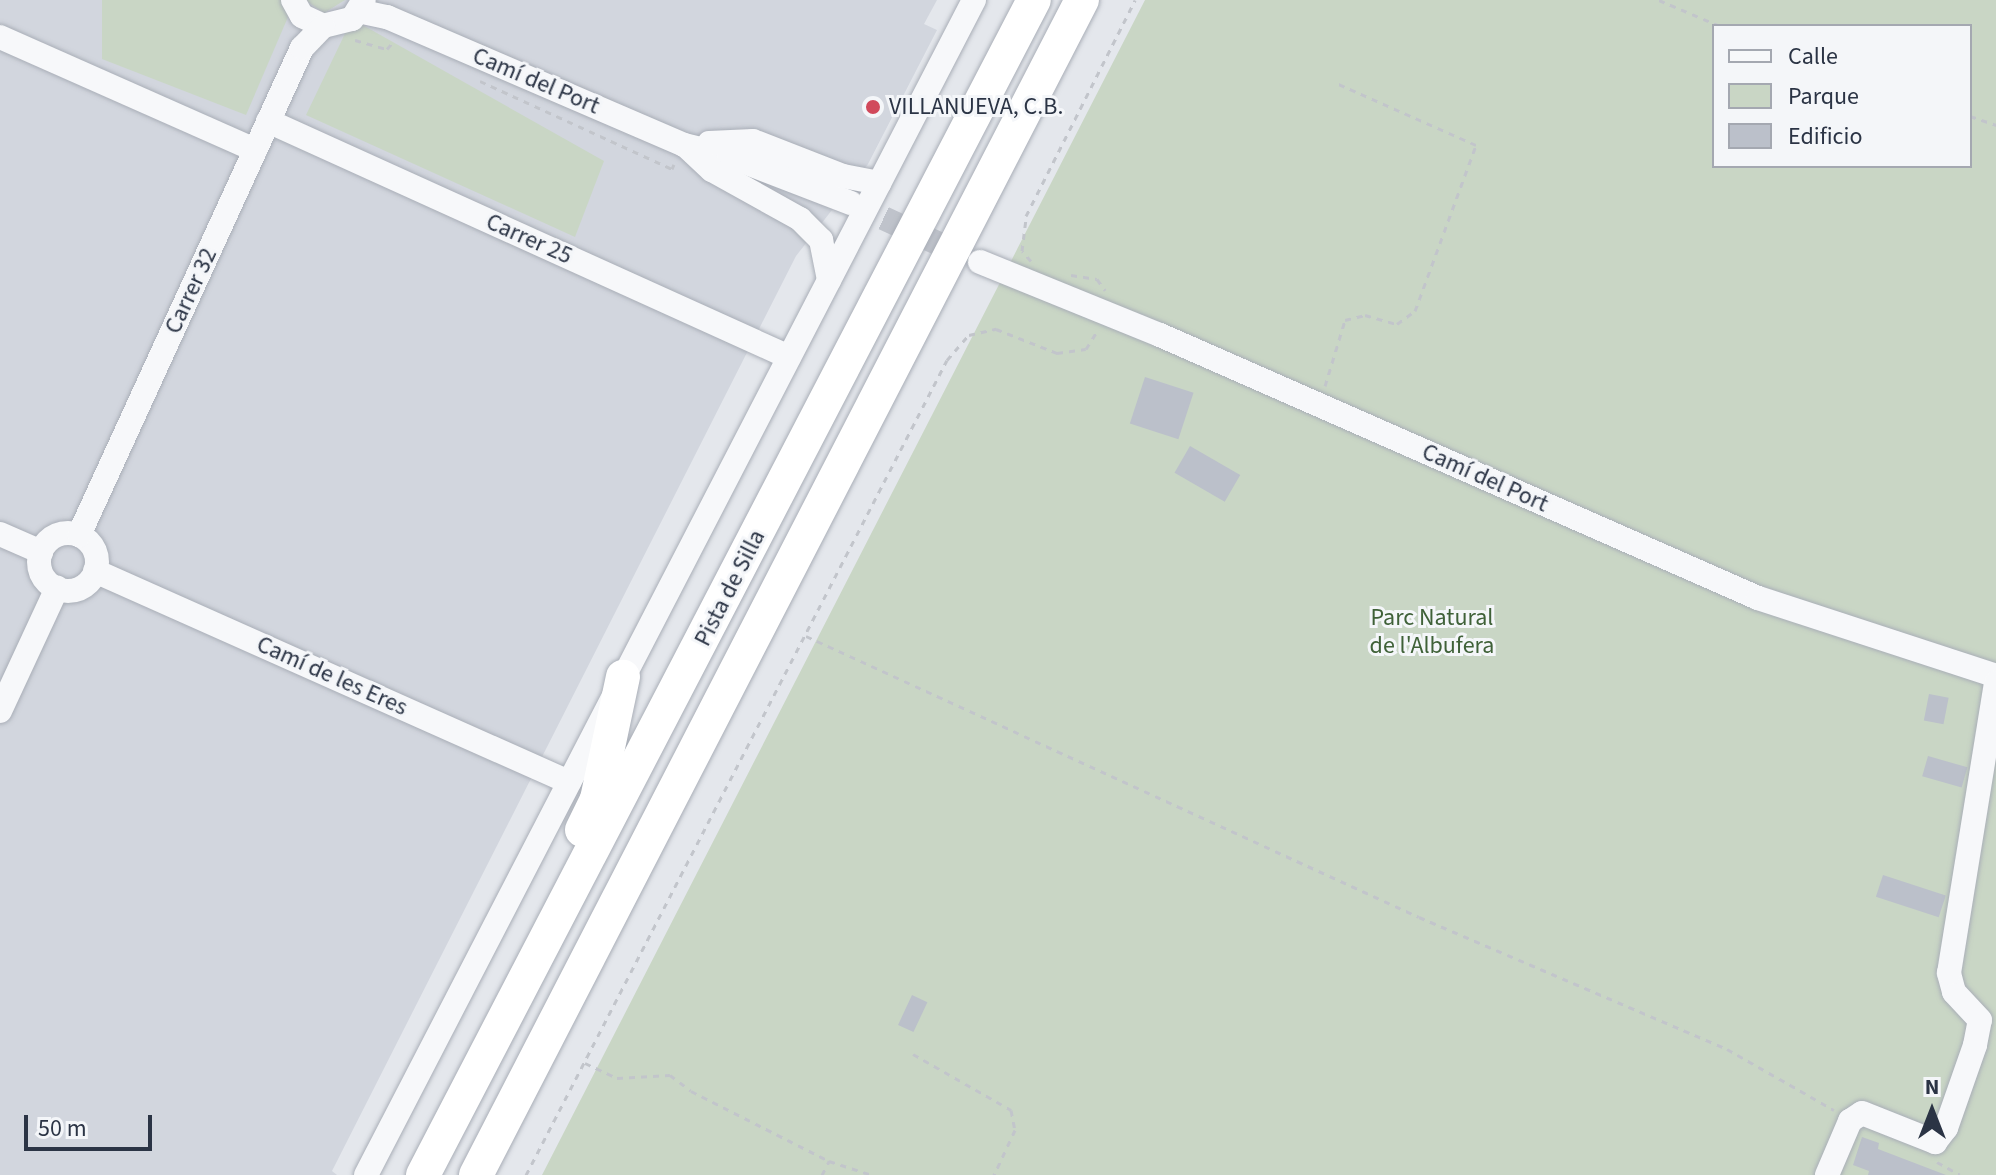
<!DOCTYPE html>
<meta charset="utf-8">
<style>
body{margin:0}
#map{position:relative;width:1996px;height:1175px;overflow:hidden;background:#e4e7ec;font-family:"Source Sans 3",sans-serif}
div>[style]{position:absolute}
.built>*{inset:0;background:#d2d6de}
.green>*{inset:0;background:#c9d6c5}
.building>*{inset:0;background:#bbc0ca;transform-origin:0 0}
.minor-tunnel>*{height:24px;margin-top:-12px;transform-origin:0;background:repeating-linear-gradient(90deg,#bfc3cb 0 24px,transparent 0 36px)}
.path>*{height:3px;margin-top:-1.5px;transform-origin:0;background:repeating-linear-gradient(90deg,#c2c5cb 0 6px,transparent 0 12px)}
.roads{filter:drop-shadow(0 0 2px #a9aeb7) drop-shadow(0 0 2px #a9aeb7)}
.minor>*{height:24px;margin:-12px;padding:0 12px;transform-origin:12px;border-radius:12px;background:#f7f8fa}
.minor>.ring{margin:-12px;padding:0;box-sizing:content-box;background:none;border:24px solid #f7f8fa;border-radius:50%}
.highway>*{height:34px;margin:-17px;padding:0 17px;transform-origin:17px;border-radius:17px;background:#fff}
.dots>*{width:22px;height:22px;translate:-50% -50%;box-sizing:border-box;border:4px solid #f4f6f9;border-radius:50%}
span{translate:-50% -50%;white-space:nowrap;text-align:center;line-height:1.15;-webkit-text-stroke:6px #f4f6f9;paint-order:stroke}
.street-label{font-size:24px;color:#2b3445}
.poi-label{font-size:24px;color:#2b3445}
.left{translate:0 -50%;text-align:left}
.park-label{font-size:24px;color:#3f6138}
.legend{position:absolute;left:1712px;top:24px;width:260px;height:144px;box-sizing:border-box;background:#f4f6f9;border:2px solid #a4a8b1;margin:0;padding:10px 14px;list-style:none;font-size:24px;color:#2b3445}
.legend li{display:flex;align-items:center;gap:16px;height:40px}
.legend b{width:40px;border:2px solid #a4a8b1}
.north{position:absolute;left:1892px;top:1071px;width:80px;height:80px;-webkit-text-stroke:6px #f4f6f9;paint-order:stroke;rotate:0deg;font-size:22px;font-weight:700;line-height:32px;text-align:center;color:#2b3445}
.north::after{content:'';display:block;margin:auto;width:28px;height:36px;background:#2b3445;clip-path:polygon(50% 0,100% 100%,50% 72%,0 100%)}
.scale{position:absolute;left:24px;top:1115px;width:128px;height:36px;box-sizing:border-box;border:4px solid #2b3445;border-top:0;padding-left:10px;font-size:24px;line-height:28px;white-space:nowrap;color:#2b3445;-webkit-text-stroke:6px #f4f6f9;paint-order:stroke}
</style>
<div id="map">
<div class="built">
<i style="clip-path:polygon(0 0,937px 0,924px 24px,937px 30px,868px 164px,796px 256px,332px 1171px,337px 1175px,0 1175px)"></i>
</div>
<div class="green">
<i style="clip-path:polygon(102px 0,288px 0,294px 3px,246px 115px,102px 59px)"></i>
<i style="clip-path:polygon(305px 0,345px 0,324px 13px)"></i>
<i style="clip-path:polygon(evenodd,1145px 0,1996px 0,1996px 1175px,542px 1175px,1145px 0,1714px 26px,1970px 26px,1970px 166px,1714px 166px,1714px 26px)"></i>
<i style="clip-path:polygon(352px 19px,604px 161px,575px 237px,306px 115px)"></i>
</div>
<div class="building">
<i style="left:1145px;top:377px;width:51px;height:49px;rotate:18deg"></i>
<i style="left:1190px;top:446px;width:58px;height:31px;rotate:30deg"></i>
<i style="left:1929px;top:694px;width:20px;height:27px;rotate:11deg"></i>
<i style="left:1928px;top:756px;width:41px;height:21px;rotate:16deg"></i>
<i style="left:1883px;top:875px;width:66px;height:23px;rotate:18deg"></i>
<i style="left:912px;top:995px;width:17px;height:33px;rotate:25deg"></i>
<i style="clip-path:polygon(1862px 1137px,1879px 1143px,1878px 1149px,1946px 1175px,1868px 1175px,1869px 1171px,1853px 1165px)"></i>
</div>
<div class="minor-tunnel">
<i style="left:851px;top:203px;width:126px;rotate:24.9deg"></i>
</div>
<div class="path">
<i style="left:1659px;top:0;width:66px;rotate:23.1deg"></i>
<i style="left:355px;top:40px;width:33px;rotate:16deg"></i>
<i style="left:387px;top:49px;width:9px;rotate:-49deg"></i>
<i style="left:480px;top:81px;width:211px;rotate:24.6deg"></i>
<i style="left:672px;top:169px;width:5px;rotate:-68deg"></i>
<i style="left:1970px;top:116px;width:28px;rotate:19deg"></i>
<i style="left:1031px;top:261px;width:13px;rotate:-132deg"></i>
<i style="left:1022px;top:251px;width:35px;rotate:-83deg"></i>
<i style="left:1026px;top:216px;width:242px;rotate:-63.2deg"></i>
<i style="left:1071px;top:275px;width:26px;rotate:9deg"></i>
<i style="left:1097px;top:279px;width:14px;rotate:54deg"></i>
<i style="left:1325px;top:386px;width:69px;rotate:-73.1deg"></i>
<i style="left:1345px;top:320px;width:21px;rotate:-14deg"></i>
<i style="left:1365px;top:315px;width:33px;rotate:16deg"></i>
<i style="left:1397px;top:324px;width:22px;rotate:-36deg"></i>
<i style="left:1415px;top:311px;width:177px;rotate:-69.8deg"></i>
<i style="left:1476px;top:145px;width:155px;rotate:-156.1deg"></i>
<i style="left:806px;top:636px;width:674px;rotate:24.63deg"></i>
<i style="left:1419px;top:917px;width:335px;rotate:23.2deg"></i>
<i style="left:1727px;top:1049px;width:123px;rotate:29.7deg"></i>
<i style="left:913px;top:1054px;width:113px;rotate:29.7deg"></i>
<i style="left:1011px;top:1110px;width:20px;rotate:79deg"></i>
<i style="left:1015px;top:1130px;width:50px;rotate:115deg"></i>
<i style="left:585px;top:1063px;width:35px;rotate:25deg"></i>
<i style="left:617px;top:1078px;width:53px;rotate:-3.2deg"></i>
<i style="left:670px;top:1075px;width:26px;rotate:37deg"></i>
<i style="left:691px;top:1091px;width:155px;rotate:26.9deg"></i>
<i style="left:829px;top:1161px;width:45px;rotate:18deg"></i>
<i style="left:1937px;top:1162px;width:26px;rotate:29deg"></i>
<i style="left:526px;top:1175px;width:917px;rotate:-62.68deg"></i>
<i style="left:947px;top:360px;width:33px;rotate:-49deg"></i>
<i style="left:969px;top:335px;width:28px;rotate:-13deg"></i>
<i style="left:996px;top:329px;width:66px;rotate:21.5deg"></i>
<i style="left:1057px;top:353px;width:29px;rotate:-8deg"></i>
<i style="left:1086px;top:349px;width:19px;rotate:-58deg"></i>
<i style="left:822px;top:1175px;width:16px;rotate:-63deg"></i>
</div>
<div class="roads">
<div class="minor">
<i style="left:293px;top:0;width:18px;rotate:61deg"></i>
<i style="left:302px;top:16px;width:23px;rotate:25deg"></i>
<i style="left:323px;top:26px;width:30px;rotate:-14deg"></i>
<i style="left:352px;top:19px;width:22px;rotate:-58deg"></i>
<i style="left:358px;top:11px;width:30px;rotate:12deg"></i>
<i style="left:387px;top:17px;width:323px;rotate:23.3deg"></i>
<i style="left:684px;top:145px;width:46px;rotate:13.7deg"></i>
<i style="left:729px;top:156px;width:131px;rotate:21.1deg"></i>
<i style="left:0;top:37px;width:279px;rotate:23.9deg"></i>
<i style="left:268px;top:121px;width:572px;rotate:24.37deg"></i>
<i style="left:709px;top:143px;width:44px;rotate:-2.6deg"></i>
<i style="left:753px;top:141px;width:97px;rotate:21.3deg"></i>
<i style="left:843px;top:176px;width:37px;rotate:11deg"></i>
<i style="left:686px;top:146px;width:35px;rotate:43deg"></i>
<i style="left:712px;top:170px;width:101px;rotate:29.1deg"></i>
<i style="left:800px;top:219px;width:30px;rotate:45deg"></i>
<i style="left:821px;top:240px;width:41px;rotate:78.7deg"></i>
<i style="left:980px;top:262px;width:194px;rotate:22.1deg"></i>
<i style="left:1160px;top:335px;width:653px;rotate:23.74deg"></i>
<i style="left:1758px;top:598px;width:250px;rotate:18.1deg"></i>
<i class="ring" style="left:39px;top:533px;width:34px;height:34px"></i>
<i style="left:0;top:534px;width:45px;rotate:23.7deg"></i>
<i style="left:79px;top:535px;width:536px;rotate:-65.4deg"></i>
<i style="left:302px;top:48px;width:30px;rotate:-46deg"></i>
<i style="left:95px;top:571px;width:519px;rotate:24deg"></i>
<i style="left:0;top:711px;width:136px;rotate:-65.1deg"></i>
<i style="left:366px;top:1175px;width:1323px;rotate:-62.64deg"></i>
<i style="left:1827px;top:1175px;width:59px;rotate:-66.9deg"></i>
<i style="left:1850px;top:1121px;width:14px;rotate:-34deg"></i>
<i style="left:1862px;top:1113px;width:79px;rotate:21.7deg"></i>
<i style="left:1935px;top:1142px;width:18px;rotate:-52deg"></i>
<i style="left:1946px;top:1128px;width:88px;rotate:-70.7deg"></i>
<i style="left:1975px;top:1045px;width:25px;rotate:-79deg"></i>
<i style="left:1980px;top:1020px;width:38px;rotate:-133deg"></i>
<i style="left:1954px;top:992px;width:20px;rotate:-105deg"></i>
<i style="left:1949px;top:973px;width:294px;rotate:-80.8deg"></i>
</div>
<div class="highway">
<i style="left:582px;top:830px;width:34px;rotate:-64deg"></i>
<i style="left:597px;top:799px;width:125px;rotate:-78deg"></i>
<i style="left:423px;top:1175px;width:1324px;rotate:-62.53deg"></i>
<i style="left:476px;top:1175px;width:1322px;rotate:-62.72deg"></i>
</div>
</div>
<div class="dots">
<i style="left:873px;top:107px;background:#d1495b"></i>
</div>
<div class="street-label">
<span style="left:536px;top:81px;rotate:23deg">Camí del Port</span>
<span style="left:529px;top:239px;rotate:24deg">Carrer 25</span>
<span style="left:191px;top:291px;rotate:-65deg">Carrer 32</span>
<span style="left:1485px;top:478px;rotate:24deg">Camí del Port</span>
<span style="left:730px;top:588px;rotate:-63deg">Pista de Silla</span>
<span style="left:332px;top:676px;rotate:24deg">Camí de les Eres</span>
</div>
<div class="poi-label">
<span class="left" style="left:889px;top:107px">VILLANUEVA, C.B.</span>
</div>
<div class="park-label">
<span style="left:1432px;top:632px">Parc Natural<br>de l'Albufera</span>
</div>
<ul class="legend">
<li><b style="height:10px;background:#f7f8fa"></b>Calle</li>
<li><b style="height:22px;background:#c9d6c5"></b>Parque</li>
<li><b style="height:22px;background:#bbc0ca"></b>Edificio</li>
</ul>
<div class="north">N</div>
<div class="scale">50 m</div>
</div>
